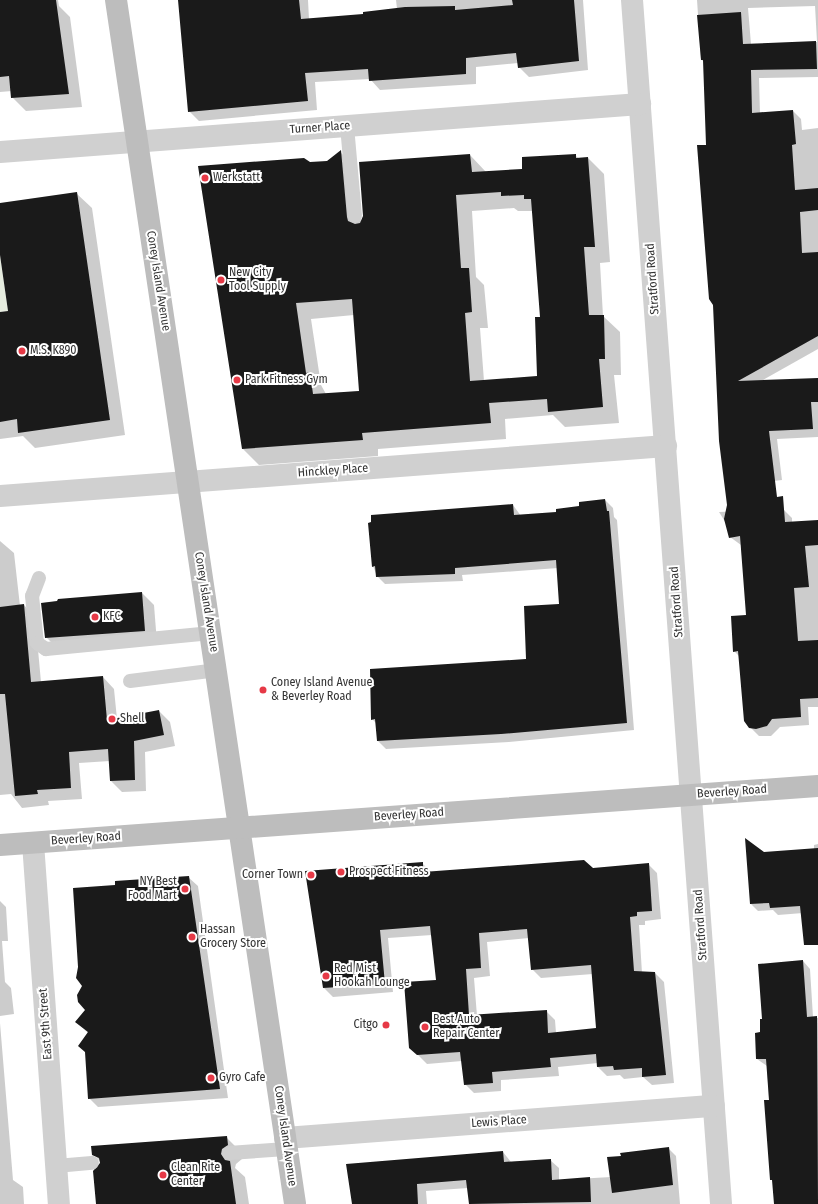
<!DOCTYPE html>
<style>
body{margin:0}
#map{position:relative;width:818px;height:1204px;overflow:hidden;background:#fff;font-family:"Fira Sans Condensed",sans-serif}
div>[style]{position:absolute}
.green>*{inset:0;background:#e6ecdf}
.shadow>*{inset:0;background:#0003}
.building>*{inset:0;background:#1a1a1a}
.lane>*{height:14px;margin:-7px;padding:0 7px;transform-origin:7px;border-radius:7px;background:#d0d0d0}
.street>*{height:22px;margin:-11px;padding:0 11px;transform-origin:11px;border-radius:11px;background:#d0d0d0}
.secondary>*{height:22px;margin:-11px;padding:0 11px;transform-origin:11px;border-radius:11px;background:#bdbdbd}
.dots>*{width:11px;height:11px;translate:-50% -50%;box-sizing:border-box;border:2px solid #fff;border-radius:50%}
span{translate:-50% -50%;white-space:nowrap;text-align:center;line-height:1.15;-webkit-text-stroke:4px #fff;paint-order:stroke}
.street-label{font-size:12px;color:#333}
.poi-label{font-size:12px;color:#333}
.left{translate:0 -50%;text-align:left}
.right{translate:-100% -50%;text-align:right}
</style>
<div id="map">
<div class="green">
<i style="clip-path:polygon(0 255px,8px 311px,0 312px)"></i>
</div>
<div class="shadow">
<i style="clip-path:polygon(0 0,58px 0,59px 6px,70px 17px,82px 107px,26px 111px,12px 97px,12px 91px,0 92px)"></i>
<i style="clip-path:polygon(179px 0,308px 0,309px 19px,364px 15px,397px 9px,396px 0,583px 0,588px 70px,529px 77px,519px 67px,518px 63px,476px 67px,476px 84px,380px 90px,370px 79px,315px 82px,317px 110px,199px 121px,189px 111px)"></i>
<i style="clip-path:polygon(evenodd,697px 0,818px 0,818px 77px,759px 78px,760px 114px,793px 111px,801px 119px,802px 130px,818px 128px,818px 349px,761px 381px,818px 379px,818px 437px,777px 439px,782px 480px,733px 486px,707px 146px,704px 62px,701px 59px,697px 0,815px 6px,817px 42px,751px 44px,748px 8px,815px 6px)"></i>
<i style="clip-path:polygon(evenodd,340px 152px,356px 167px,361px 223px,470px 155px,486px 172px,523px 170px,575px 155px,579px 159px,588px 158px,604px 174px,610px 262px,600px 263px,603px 316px,620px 332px,621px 375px,614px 375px,619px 423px,565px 427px,553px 415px,505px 419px,506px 439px,378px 449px,378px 456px,259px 465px,243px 449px,310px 163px,327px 162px,340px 152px,514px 208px,518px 211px,533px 211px,542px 318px,538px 377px,484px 381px,480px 328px,488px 328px,484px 285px,476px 277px,472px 211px,514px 208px,340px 152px,354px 315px,360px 391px,326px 394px,321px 385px,311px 319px,354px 315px)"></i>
<i style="clip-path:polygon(76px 193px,92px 208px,125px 435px,35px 448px,23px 436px,0 439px,0 313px,9px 312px,0 248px,0 204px)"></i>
<i style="clip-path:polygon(605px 500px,613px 508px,614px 517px,617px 520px,634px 730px,509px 742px,386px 749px,378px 741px,376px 723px,372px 719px,527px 660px,561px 605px,558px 568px,462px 575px,463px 581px,385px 584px,377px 576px,373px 566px,513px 505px,521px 516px,557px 513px)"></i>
<i style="clip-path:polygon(783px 509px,792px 518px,792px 523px,818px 521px,818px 707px,808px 707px,809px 725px,780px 727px,771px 736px,759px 736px,750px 727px,739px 656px,734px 651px,747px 615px,741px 545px,730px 537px,729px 528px,719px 512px)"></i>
<i style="clip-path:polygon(0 541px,14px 553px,20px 606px,24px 605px,35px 617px,41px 682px,103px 677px,114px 689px,117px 719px,159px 711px,170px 722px,175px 746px,145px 752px,146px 791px,122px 792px,111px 781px,110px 761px,79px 763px,82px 799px,48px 801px,49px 805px,22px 808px,11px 794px,0 795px)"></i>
<i style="clip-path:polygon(142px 593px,154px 605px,157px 643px,59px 650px,47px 638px,42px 603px)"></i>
<i style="clip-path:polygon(818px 844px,818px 919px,803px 913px,778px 915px,773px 910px,758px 911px,751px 904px,764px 853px,814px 850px,814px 845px)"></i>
<i style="clip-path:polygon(evenodd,422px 863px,431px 872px,592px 869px,648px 864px,657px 873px,661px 919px,645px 921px,645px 925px,639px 925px,642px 973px,655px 973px,664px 982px,674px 1083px,652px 1085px,643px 1077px,624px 1079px,620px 1075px,607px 1076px,598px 1067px,598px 1063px,558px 1067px,559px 1076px,501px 1080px,501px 1091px,474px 1093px,465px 1084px,462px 1061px,427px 1064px,410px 1047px,437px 981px,432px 935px,388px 938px,393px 992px,333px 997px,324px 988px,422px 863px,529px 938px,532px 969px,541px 978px,593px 974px,597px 1029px,556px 1033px,555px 1020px,546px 1011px,477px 1016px,474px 978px,490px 976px,487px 942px,529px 938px)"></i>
<i style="clip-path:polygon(188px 877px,198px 886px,228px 1098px,98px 1107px,89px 1098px,88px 1033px,76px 1021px,87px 1010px,84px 986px,116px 886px)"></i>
<i style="clip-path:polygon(0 901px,6px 907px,8px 941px,2px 941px,5px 982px,11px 988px,14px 1014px,0 1016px)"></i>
<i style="clip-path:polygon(803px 961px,810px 969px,813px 1017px,818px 1018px,818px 1204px,775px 1204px,767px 1066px,757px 1059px,763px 1020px)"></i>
<i style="clip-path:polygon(0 1023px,13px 1180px,23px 1187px,24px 1204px,0 1204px)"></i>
<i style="clip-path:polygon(226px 1137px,241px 1152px,242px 1159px,236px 1164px,235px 1168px,245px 1177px,249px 1204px,97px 1204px,102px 1163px,93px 1154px)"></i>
<i style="clip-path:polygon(668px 1148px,676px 1156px,680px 1204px,470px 1204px,468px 1188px,426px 1191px,427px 1204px,353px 1204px,503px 1152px,511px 1162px,550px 1160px,559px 1168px,559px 1180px,611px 1177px)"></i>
</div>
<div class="building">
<i style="clip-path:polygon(0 0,56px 0,69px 94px,11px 98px,9px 76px,0 77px)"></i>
<i style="clip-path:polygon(178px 0,299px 0,301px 19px,363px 14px,363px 12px,405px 7px,455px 6px,455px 10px,513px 5px,512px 0,574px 0,579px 61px,518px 68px,516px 53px,466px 58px,466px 74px,369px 81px,368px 69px,305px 73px,308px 101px,188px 112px)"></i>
<i style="clip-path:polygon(741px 12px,743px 44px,816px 41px,817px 69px,751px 70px,752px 113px,793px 110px,796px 144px,792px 145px,795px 190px,818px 188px,818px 210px,800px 212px,802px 253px,818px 252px,818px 336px,738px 381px,818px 378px,818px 402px,811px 402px,813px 429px,769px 431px,777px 497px,783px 496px,785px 522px,818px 520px,818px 545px,805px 546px,809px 587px,794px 588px,798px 641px,818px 640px,818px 698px,800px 699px,801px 717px,772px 719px,767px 726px,756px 729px,749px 728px,744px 721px,738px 651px,733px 652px,731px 616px,746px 615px,740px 536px,729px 538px,724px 519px,727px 505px,719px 441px,713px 305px,709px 299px,697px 145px,706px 145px,703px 60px,701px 60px,697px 15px)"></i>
<i style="clip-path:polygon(evenodd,341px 150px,347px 217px,348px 221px,355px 224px,360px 223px,363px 216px,359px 162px,470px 154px,472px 172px,522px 169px,522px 157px,576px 154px,576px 158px,588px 157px,595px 247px,584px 247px,589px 315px,604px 315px,605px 359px,599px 359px,603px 407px,548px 412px,547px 399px,489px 403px,491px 423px,362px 433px,363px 440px,242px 449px,198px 166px,304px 158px,310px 162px,327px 161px,341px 150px,501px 192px,501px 196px,524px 195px,524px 199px,531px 199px,540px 317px,535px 317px,537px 376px,470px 381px,465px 313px,472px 312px,469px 268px,461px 268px,456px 195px,501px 192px,341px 150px,352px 299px,359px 391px,313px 394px,310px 372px,306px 373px,296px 303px,352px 299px)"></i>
<i style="clip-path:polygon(77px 192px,110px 420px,18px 433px,17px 419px,0 422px,0 312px,8px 311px,0 255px,0 203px)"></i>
<i style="clip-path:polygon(605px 499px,607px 511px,609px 511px,627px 723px,501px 734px,377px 741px,375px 719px,371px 720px,370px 669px,526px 659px,524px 606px,559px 604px,556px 560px,455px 568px,455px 574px,376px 577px,375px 566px,372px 567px,368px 523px,371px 522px,371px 515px,513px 504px,514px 515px,556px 512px,556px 509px,579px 506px,579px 502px)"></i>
<i style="clip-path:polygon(142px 592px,145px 631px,45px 638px,41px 603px,57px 601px,58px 599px)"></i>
<i style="clip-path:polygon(24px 604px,31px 682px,103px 676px,107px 720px,159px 710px,164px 735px,134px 741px,135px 780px,110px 781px,108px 749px,69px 752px,71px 788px,37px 790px,38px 794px,15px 796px,5px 694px,0 694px,0 607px)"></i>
<i style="clip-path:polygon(745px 838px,764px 852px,818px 848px,818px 945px,804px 945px,800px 906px,770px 908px,769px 903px,750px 904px)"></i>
<i style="clip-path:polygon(evenodd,584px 860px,593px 868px,649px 863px,652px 911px,637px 912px,637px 916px,630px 917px,634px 971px,655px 972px,666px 1075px,642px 1077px,642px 1068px,614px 1070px,613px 1066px,597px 1067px,596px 1054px,550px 1058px,551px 1067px,492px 1072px,493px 1083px,464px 1085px,460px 1052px,417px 1055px,409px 1048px,404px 982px,436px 980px,430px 926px,380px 930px,385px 984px,323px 988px,305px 871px,423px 862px,423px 872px,584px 860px,527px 929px,531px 970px,591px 965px,596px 1028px,548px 1033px,547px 1010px,469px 1015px,466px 969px,481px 968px,479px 933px,527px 929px)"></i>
<i style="clip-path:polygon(189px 876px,220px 1089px,88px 1099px,85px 1052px,78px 1046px,88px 1032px,75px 1022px,85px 1010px,78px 1002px,77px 995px,82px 986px,76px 978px,78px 967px,73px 888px,115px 885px,115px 881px)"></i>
<i style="clip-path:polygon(803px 960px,807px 1017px,817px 1016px,818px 1204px,774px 1204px,772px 1180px,770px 1180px,764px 1100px,769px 1100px,766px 1059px,756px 1059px,755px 1033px,760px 1032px,760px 1019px,762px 1019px,758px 964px)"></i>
<i style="clip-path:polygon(227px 1136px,228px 1145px,222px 1149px,221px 1154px,225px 1160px,230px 1161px,236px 1204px,96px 1204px,93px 1171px,100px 1163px,99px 1158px,92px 1155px,91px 1146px)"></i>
<i style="clip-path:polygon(669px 1147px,673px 1185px,612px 1193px,607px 1157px,621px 1156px,620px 1153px)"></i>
<i style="clip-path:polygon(503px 1151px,504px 1162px,551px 1159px,552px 1180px,590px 1177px,591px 1202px,469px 1204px,466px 1180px,417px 1184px,418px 1204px,352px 1204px,346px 1164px)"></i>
</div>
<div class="lane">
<i style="left:347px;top:126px;width:90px;rotate:84.9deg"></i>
<i style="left:39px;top:578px;width:19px;rotate:111deg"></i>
<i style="left:32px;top:596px;width:47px;rotate:83.9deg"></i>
<i style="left:37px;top:643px;width:11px;rotate:34deg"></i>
<i style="left:46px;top:649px;width:166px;rotate:-5.5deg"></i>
<i style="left:130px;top:681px;width:88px;rotate:-7.2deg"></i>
<i style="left:229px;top:1153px;width:57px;rotate:-4deg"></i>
<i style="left:56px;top:1166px;width:36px;rotate:-5deg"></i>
</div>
<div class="street">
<i style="left:632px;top:0;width:1207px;rotate:85.77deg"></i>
<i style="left:0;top:152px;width:642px;rotate:-4.29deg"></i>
<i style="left:0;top:496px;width:668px;rotate:-4.29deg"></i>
<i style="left:33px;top:843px;width:362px;rotate:85.9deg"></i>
<i style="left:285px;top:1138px;width:430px;rotate:-4.3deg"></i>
</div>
<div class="secondary">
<i style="left:116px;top:0;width:1217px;rotate:81.54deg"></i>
<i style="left:0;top:845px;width:820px;rotate:-4.13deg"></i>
</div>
<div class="dots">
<i style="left:205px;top:178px;background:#e63946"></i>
<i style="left:221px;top:280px;background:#e63946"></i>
<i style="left:22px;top:351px;background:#e63946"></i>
<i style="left:237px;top:380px;background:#e63946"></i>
<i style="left:95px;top:617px;background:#e63946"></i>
<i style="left:263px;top:690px;background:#e63946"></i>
<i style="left:112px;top:719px;background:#e63946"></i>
<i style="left:341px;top:872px;background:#e63946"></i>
<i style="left:311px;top:875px;background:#e63946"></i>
<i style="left:185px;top:889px;background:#e63946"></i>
<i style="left:192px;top:937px;background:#e63946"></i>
<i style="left:326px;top:976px;background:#e63946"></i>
<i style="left:386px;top:1025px;background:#e63946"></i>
<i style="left:425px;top:1027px;background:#e63946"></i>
<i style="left:211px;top:1078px;background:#e63946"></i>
<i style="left:163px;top:1175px;background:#e63946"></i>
</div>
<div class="street-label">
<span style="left:320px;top:128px;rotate:-4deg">Turner Place</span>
<span style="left:653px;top:279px;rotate:-94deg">Stratford Road</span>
<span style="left:158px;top:281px;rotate:81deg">Coney Island Avenue</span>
<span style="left:333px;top:471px;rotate:-4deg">Hinckley Place</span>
<span style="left:206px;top:602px;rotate:81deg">Coney Island Avenue</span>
<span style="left:677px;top:602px;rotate:-94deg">Stratford Road</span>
<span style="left:732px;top:792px;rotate:-4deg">Beverley Road</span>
<span style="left:409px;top:815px;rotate:-4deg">Beverley Road</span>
<span style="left:86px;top:839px;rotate:-4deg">Beverley Road</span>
<span style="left:701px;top:925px;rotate:-94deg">Stratford Road</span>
<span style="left:46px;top:1024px;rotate:-94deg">East 9th Street</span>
<span style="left:499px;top:1122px;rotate:-4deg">Lewis Place</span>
<span style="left:285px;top:1136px;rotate:82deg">Coney Island Avenue</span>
</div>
<div class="poi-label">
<span class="left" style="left:213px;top:178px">Werkstatt</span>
<span class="left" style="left:229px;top:280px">New City<br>Tool Supply</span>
<span class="left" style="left:30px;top:351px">M.S. K890</span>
<span class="left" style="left:245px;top:380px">Park Fitness Gym</span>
<span class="left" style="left:103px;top:617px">KFC</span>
<span class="left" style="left:271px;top:690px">Coney Island Avenue<br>&amp; Beverley Road</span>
<span class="left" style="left:120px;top:719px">Shell</span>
<span class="left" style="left:349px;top:872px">Prospect Fitness</span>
<span class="right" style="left:303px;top:875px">Corner Town</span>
<span class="right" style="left:177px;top:889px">NY Best<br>Food Mart</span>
<span class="left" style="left:200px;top:937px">Hassan<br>Grocery Store</span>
<span class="left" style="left:334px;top:976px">Red Mist<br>Hookah Lounge</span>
<span class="left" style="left:433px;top:1027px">Best Auto<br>Repair Center</span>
<span class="right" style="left:378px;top:1025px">Citgo</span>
<span class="left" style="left:219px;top:1078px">Gyro Cafe</span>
<span class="left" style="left:171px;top:1175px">Clean Rite<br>Center</span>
</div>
</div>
